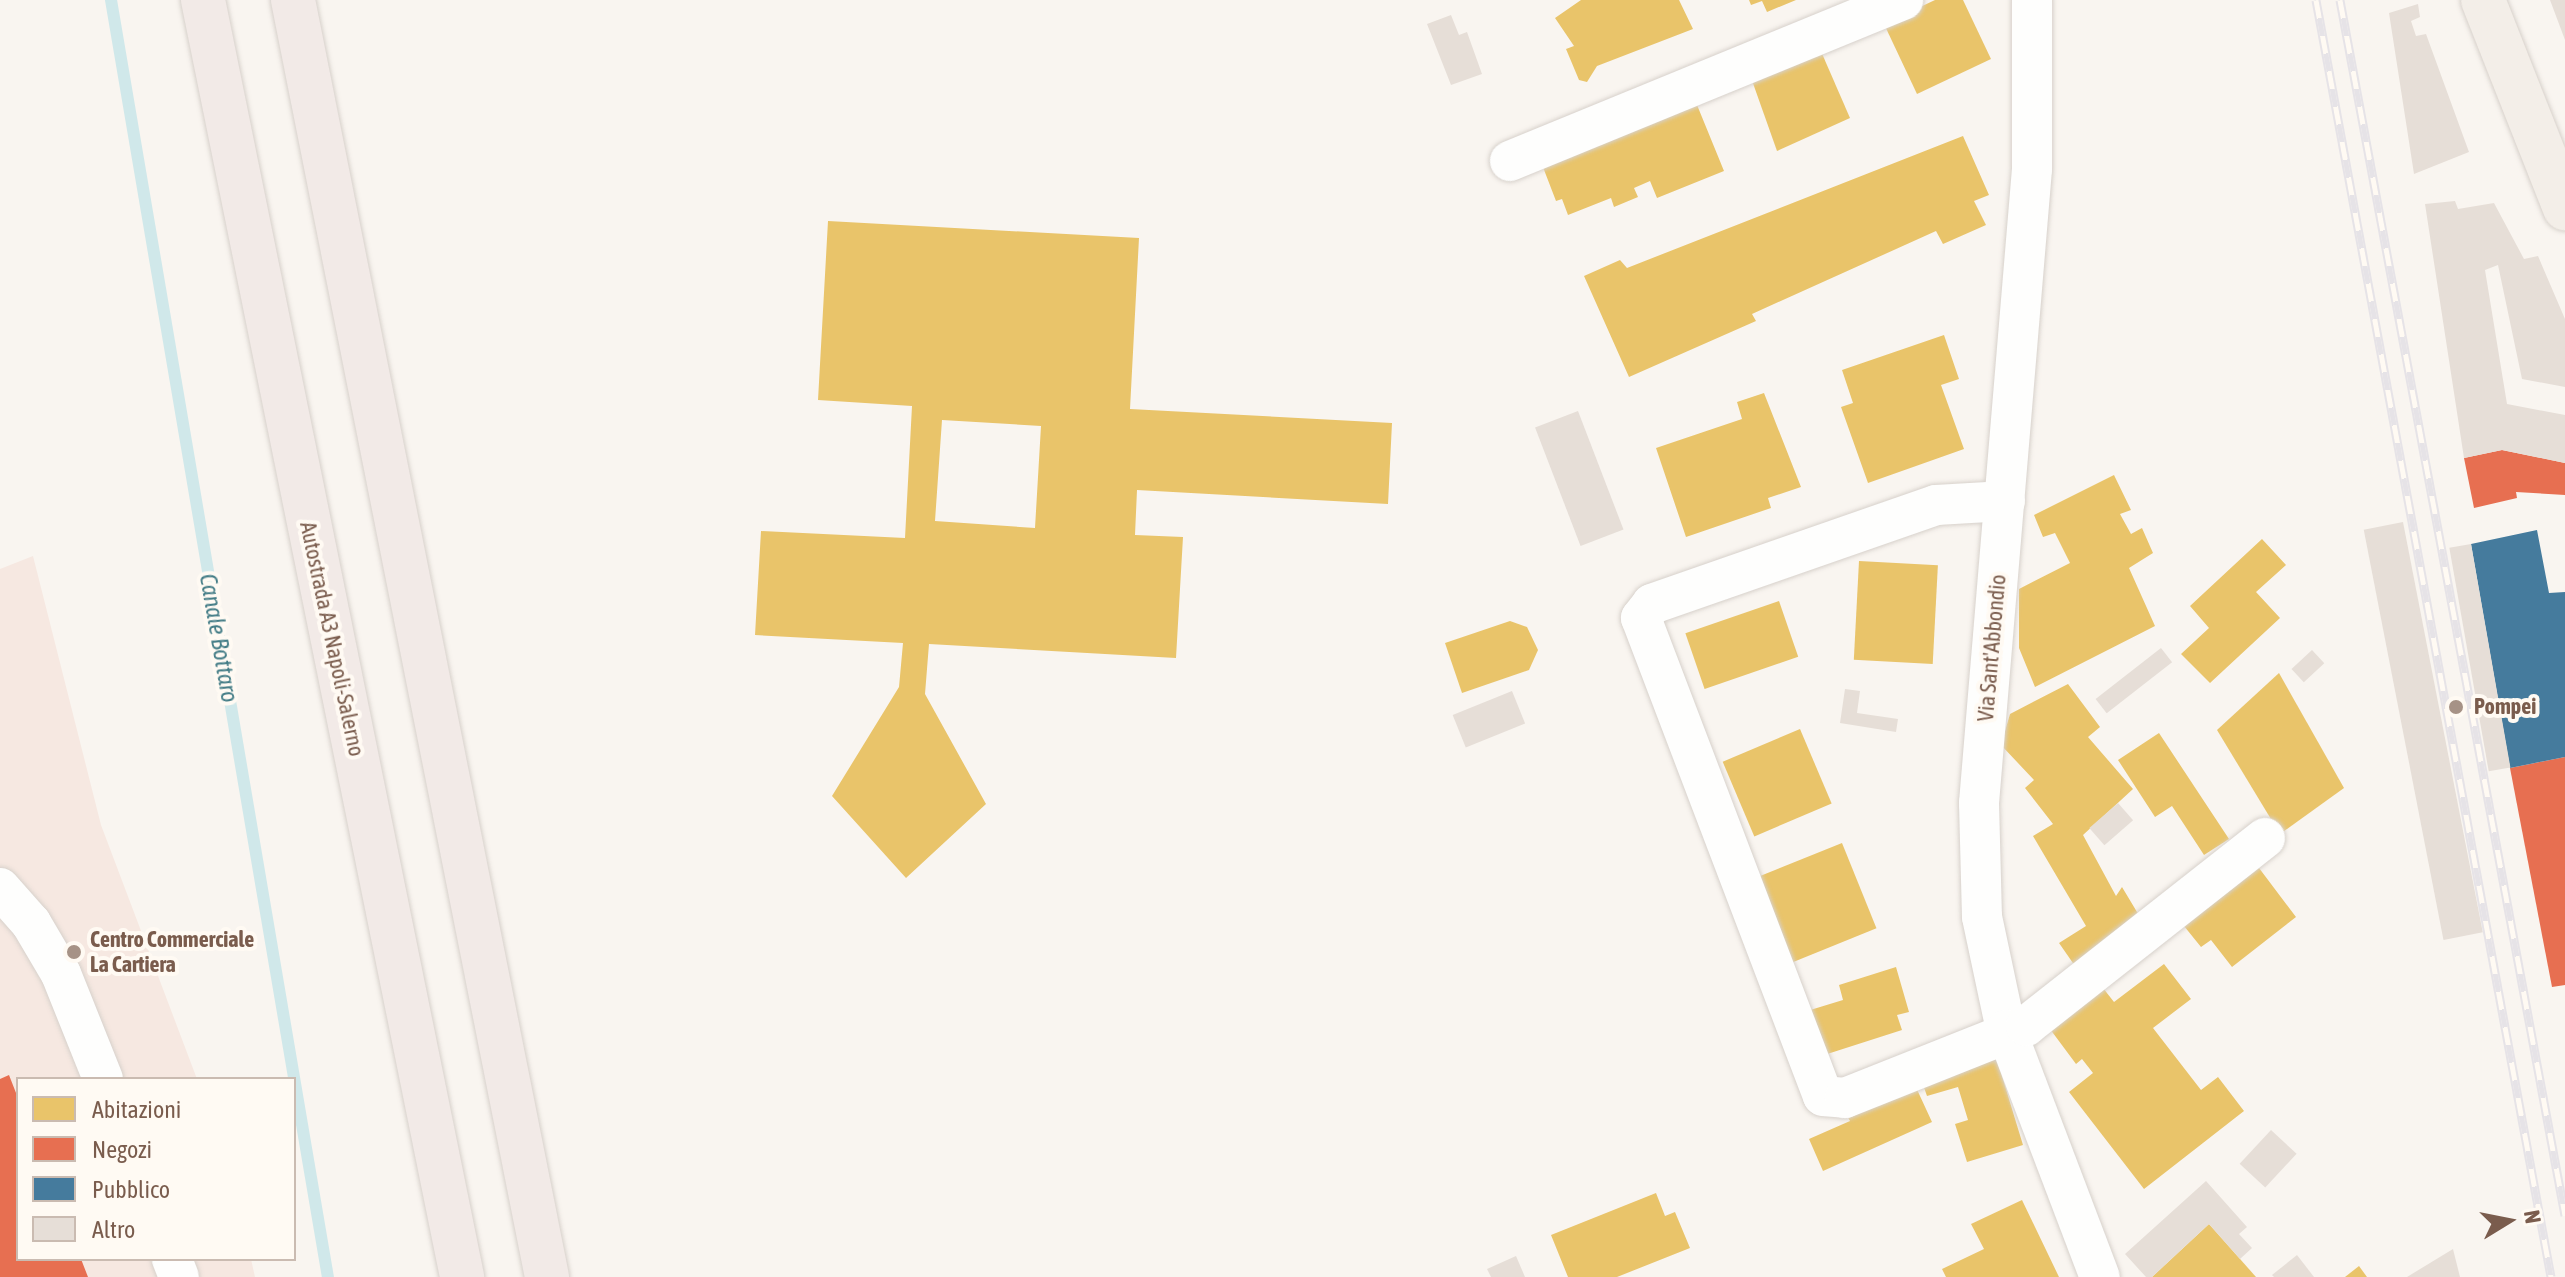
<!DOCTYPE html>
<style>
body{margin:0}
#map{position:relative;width:2565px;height:1277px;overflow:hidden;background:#f9f5f0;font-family:"Asap Condensed",sans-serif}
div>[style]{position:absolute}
.commercial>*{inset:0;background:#f6e8e1}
.homes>*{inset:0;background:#e9c46a;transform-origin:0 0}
.shops>*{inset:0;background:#e76f51}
.public>*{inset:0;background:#457b9d}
.stream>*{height:12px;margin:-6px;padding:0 6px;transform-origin:6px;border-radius:6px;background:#d0e8ea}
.building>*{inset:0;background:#e6ded7;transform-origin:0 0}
.roads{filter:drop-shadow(0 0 2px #d7d1cb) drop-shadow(0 0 2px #d7d1cb)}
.minor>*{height:40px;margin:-20px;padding:0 20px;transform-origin:20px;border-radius:20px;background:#fefefd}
.major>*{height:44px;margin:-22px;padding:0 22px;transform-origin:22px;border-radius:22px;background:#f3eee8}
.highway>*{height:44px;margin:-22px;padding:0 22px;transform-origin:22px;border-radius:22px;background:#f2eae7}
.rail>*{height:9px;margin-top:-4.5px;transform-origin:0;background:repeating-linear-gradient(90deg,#fffaf3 0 18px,#e6e3e7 0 36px);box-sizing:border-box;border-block:2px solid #e6e3e7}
.dots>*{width:22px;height:22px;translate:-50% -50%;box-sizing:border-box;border:4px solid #fffaf3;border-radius:50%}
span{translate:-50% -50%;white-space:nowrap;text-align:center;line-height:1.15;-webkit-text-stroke:8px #fffaf3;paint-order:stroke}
.street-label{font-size:22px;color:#7a5c4d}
.poi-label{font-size:22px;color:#7a5c4d;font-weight:700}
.left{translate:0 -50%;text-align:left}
.water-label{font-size:24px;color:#437c86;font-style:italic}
.legend{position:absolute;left:16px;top:1077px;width:280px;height:184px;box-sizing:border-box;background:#fffaf3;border:2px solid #cabbb1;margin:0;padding:10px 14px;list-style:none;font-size:24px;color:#7a5c4d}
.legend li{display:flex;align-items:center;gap:16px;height:40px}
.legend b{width:40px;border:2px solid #cabbb1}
.north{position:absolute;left:2469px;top:1181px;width:80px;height:80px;-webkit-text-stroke:6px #fffaf3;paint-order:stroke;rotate:80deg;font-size:22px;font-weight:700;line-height:32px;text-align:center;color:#7a5c4d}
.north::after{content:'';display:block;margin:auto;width:28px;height:36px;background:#7a5c4d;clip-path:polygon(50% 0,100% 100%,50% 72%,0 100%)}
</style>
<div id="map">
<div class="commercial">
<i style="clip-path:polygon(33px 556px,101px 825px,197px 1079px,18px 1079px,18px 1259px,251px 1259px,255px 1277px,0 1277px,0 569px)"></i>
</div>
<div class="homes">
<i style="clip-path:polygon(1581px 0,1679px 0,1693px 29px,1597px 66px,1587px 82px,1579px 80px,1566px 49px,1574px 46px,1555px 18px)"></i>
<i style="clip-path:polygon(1749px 0,1796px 0,1767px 12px,1762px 1px,1751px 5px)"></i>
<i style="clip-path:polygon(1935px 0,1963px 0,1991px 59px,1917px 94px,1884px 24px)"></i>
<i style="clip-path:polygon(1820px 49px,1850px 118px,1777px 151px,1749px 72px)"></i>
<i style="clip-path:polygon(1695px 100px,1724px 171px,1657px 198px,1650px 181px,1634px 188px,1638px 197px,1614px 207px,1611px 198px,1568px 215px,1562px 199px,1556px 201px,1541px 162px)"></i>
<i style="clip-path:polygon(1963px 136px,1989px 195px,1974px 201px,1986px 225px,1943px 244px,1936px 231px,1752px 314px,1756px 321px,1629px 377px,1584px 276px,1620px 260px,1627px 268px)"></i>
<i style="clip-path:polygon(evenodd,828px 221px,1139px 238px,1130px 409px,1392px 423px,1388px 504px,1137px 490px,1135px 535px,1183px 537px,1176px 658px,929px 644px,925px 694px,986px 804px,906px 878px,832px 796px,899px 687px,903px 643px,755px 635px,761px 531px,905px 538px,912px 406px,818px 400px,828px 221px,942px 420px,1041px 426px,1035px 528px,935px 521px,942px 420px)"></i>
<i style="clip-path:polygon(1944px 335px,1959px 379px,1941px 385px,1964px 449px,1868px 483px,1841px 407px,1853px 403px,1842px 370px)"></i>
<i style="clip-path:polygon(1764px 393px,1801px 487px,1768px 498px,1771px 508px,1686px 537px,1656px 448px,1742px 419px,1737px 402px)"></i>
<i style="clip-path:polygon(2114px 475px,2131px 510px,2120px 514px,2131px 534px,2142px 528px,2153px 553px,2129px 568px,2155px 626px,2035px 687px,2019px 648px,2019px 589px,2070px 563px,2055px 533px,2043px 537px,2034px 515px)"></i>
<i style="clip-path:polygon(2262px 539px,2286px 565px,2256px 592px,2280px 618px,2210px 683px,2181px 654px,2209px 628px,2190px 606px)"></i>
<i style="left:1859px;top:561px;width:79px;height:99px;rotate:3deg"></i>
<i style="left:1779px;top:601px;width:59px;height:99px;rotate:71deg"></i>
<i style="clip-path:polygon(1510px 621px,1527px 627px,1538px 650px,1529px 670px,1462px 693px,1445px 643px)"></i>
<i style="clip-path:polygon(2279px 673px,2344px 788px,2280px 834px,2217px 730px)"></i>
<i style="clip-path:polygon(2068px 684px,2100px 727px,2088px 737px,2133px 789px,2083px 835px,2116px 896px,2122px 887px,2140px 917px,2075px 966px,2059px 943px,2086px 926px,2033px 836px,2053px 824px,2025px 788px,2034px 780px,2001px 745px,2010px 714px)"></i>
<i style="left:1800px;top:729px;width:81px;height:84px;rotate:67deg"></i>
<i style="clip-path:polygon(2159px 733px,2229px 839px,2204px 855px,2172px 806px,2155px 817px,2118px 760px)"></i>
<i style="left:1842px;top:843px;width:92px;height:97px;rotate:68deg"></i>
<i style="clip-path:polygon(2259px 868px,2296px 917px,2232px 967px,2211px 940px,2201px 947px,2184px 926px)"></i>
<i style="clip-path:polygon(2164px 964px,2191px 999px,2153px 1028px,2201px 1090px,2218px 1077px,2244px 1111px,2144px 1189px,2069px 1092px,2093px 1073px,2082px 1059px,2076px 1064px,2050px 1029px,2103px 988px,2114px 1002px)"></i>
<i style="clip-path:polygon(1896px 967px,1909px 1012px,1897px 1015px,1902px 1030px,1821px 1056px,1807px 1011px,1843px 1000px,1839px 985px)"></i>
<i style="clip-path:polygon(1995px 1053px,2023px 1145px,1967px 1162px,1955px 1124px,1968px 1120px,1958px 1087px,1927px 1096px,1920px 1076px)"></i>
<i style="clip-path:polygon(1914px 1083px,1932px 1122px,1823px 1171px,1809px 1139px,1850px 1121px,1846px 1114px)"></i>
<i style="clip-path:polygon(1656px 1193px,1665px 1216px,1675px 1212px,1690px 1248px,1617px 1277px,1568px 1277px,1551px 1235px)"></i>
<i style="clip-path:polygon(2022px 1200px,2059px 1277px,1946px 1277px,1942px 1269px,1984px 1249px,1971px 1224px)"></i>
<i style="clip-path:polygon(2209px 1224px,2256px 1277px,2152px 1277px)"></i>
<i style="clip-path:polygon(2359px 1266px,2367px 1277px,2345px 1277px)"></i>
</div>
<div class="shops">
<i style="clip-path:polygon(2502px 450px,2565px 463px,2565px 495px,2516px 492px,2517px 498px,2474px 508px,2464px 458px)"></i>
<i style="clip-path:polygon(2565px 757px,2565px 985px,2552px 987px,2510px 768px)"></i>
<i style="clip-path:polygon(9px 1075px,18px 1098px,18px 1259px,81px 1259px,88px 1277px,0 1277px,0 1079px)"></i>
</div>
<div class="public">
<i style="clip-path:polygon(2537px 530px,2549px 593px,2565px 592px,2565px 757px,2510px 768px,2471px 544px)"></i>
</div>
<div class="stream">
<i style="left:111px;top:0;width:1295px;rotate:80.36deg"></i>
</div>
<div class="building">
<i style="clip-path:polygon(2550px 0,2565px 0,2565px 40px)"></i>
<i style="clip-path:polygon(2418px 4px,2420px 17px,2411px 21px,2416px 36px,2426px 34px,2469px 152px,2414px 174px,2389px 13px)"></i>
<i style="clip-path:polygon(1451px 15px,1459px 35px,1467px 32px,1482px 74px,1451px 85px,1427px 24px)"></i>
<i style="clip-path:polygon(2455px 201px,2458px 209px,2494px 203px,2524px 259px,2538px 256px,2565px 319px,2565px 387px,2522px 379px,2498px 265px,2485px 270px,2507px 404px,2565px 415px,2565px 463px,2502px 450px,2464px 458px,2425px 204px)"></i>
<i style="left:1578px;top:411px;width:127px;height:46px;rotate:69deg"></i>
<i style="left:2403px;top:522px;width:418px;height:40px;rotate:79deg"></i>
<i style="left:2471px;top:544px;width:227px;height:22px;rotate:80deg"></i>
<i style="left:2161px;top:648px;width:18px;height:83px;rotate:52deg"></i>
<i style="left:2312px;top:650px;width:18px;height:28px;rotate:47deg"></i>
<i style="clip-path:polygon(1845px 689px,1860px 691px,1857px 713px,1898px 719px,1896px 732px,1840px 723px)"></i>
<i style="left:1512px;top:691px;width:35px;height:64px;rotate:68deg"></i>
<i style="left:2118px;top:803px;width:23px;height:38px;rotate:49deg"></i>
<i style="left:2271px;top:1130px;width:35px;height:46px;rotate:43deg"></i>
<i style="clip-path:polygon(2206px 1181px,2247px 1227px,2239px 1234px,2252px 1248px,2240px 1259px,2209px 1224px,2152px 1277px,2146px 1277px,2125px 1254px)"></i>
<i style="clip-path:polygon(2453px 1249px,2460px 1277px,2407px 1277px)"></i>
<i style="clip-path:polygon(2297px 1255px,2314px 1277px,2274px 1277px,2272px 1275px)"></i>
<i style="clip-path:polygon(1516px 1256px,1525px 1277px,1491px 1277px,1487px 1269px)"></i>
</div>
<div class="roads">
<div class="minor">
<i style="left:2032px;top:0;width:169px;rotate:90deg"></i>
<i style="left:2032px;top:169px;width:636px;rotate:94.78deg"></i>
<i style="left:1979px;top:803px;width:114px;rotate:88.5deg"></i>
<i style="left:1982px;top:917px;width:116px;rotate:78deg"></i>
<i style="left:2006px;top:1030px;width:264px;rotate:69.2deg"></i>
<i style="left:1510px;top:161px;width:425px;rotate:-22.3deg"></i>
<i style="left:2005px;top:501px;width:69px;rotate:176.7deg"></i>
<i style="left:1936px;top:505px;width:301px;rotate:160.8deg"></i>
<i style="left:1652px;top:604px;width:18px;rotate:128deg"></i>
<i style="left:1641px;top:618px;width:511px;rotate:69.16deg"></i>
<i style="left:1823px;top:1096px;width:22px;rotate:5deg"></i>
<i style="left:1845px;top:1098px;width:195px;rotate:-21.7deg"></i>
<i style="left:2026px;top:1026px;width:304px;rotate:-38.2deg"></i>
<i style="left:0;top:888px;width:47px;rotate:48.5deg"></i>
<i style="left:31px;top:923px;width:59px;rotate:59.5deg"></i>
<i style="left:61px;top:974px;width:113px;rotate:68.2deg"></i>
<i style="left:172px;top:1259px;width:19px;rotate:69deg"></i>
</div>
<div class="major">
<i style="left:2483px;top:0;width:224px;rotate:68.5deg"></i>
</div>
<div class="highway">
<i style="left:203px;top:0;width:1303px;rotate:78.53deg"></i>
<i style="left:293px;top:0;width:1302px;rotate:78.75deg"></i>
</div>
</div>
<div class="rail">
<i style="left:2316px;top:0;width:1298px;rotate:79.57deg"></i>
<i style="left:2340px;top:0;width:1236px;rotate:79.51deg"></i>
</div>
<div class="dots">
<i style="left:2456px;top:707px;background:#a69286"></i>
<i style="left:74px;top:952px;background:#a69286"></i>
</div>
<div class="street-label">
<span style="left:332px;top:639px;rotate:78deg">Autostrada A3 Napoli-Salerno</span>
<span style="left:1992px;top:648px;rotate:-85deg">Via Sant'Abbondio</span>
</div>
<div class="poi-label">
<span class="left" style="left:2474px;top:707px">Pompei</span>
<span class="left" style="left:90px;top:952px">Centro Commerciale<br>La Cartiera</span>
</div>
<div class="water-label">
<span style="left:219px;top:638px;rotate:80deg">Canale Bottaro</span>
</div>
<ul class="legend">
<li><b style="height:22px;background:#e9c46a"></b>Abitazioni</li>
<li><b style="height:22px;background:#e76f51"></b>Negozi</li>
<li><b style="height:22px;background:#457b9d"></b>Pubblico</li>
<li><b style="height:22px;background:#e6ded7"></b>Altro</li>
</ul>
<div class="north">N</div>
</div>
